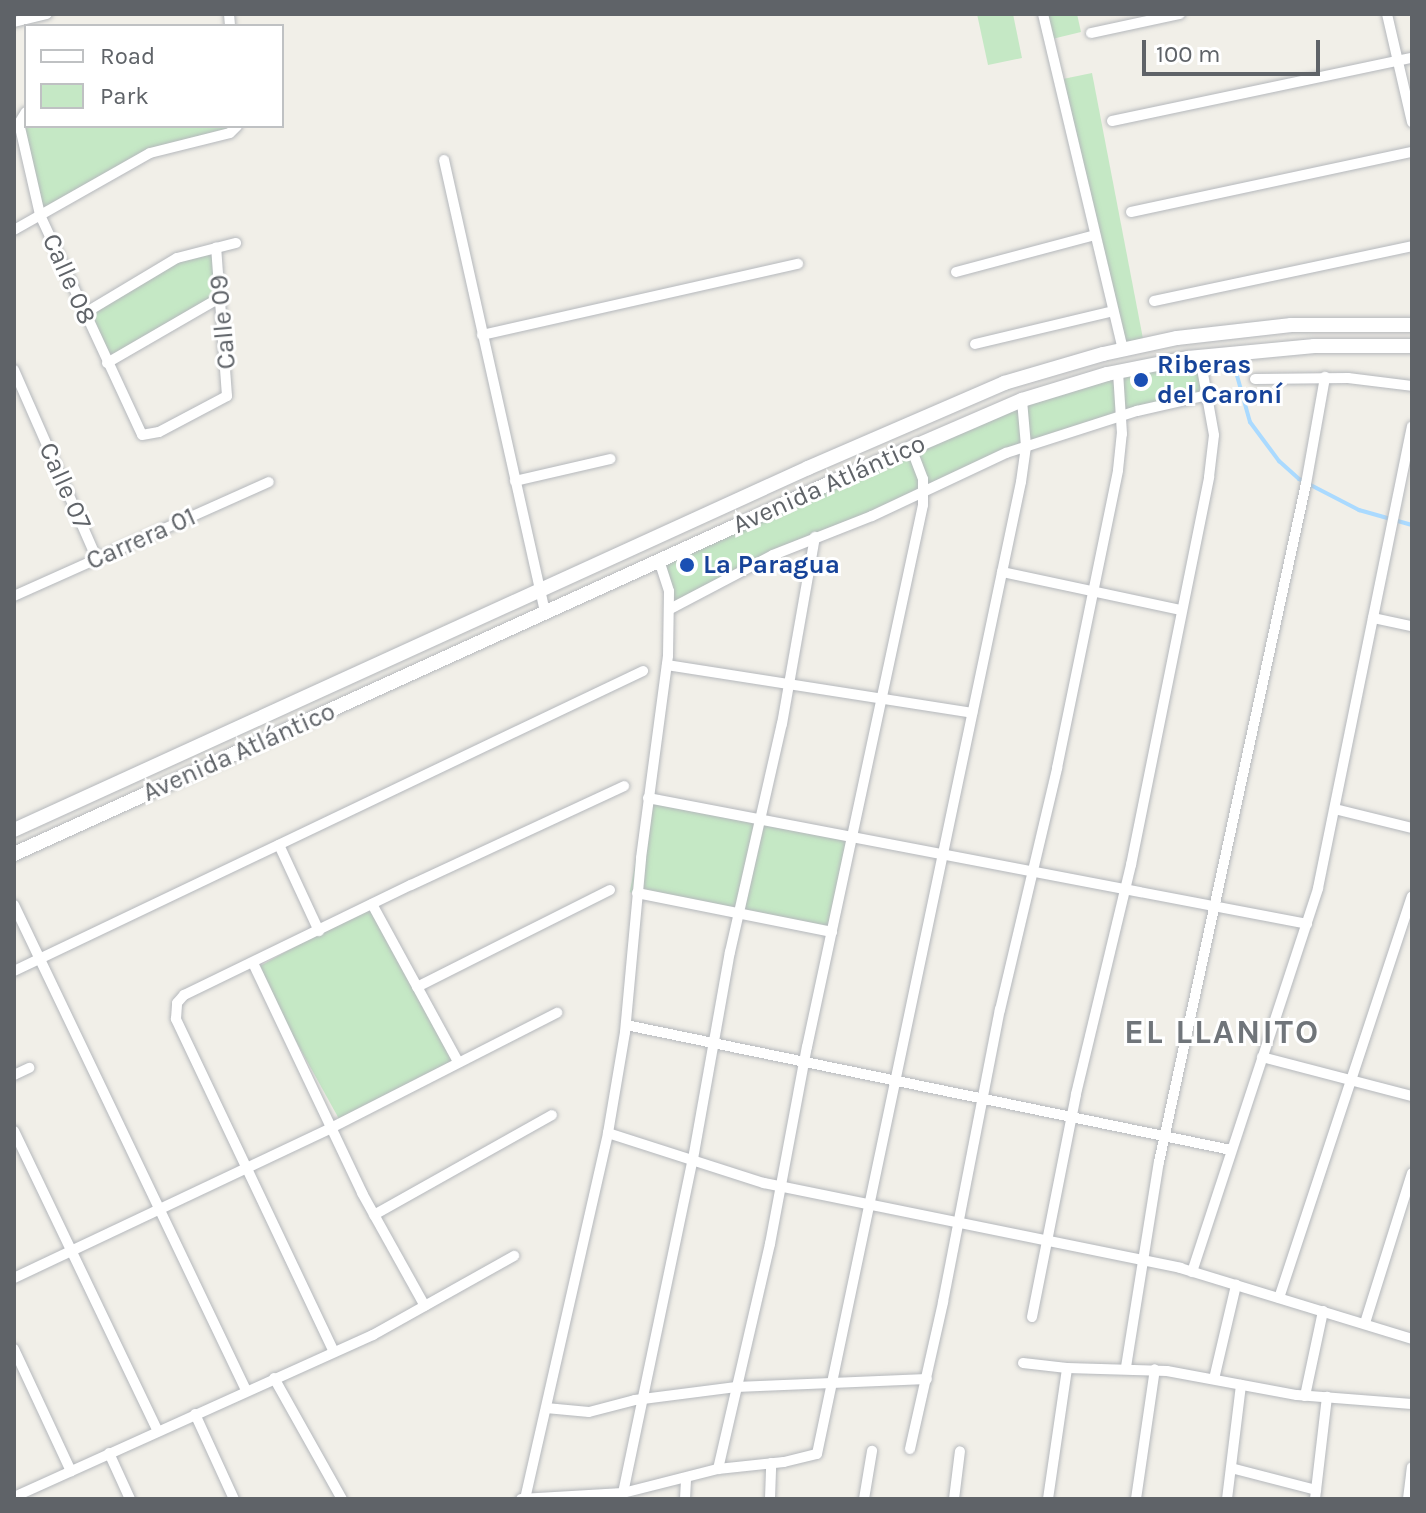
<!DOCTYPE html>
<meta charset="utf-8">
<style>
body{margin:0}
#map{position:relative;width:1426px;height:1513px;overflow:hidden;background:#f1efe8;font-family:Karla,sans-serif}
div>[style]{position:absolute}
.green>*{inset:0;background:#c5e8c5;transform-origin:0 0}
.stream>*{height:4px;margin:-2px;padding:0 2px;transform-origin:2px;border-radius:2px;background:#aadaff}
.roads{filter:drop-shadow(0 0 2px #b5b8bc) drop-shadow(0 0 2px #b5b8bc)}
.street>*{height:10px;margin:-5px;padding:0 5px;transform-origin:5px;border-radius:5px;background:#fff}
.secondary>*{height:14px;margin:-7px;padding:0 7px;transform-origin:7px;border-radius:7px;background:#fff}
.dots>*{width:22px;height:22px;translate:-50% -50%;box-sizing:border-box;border:4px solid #fff;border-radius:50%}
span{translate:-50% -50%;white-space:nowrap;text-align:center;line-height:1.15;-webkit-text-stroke:6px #fff;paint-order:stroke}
.street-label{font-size:26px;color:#5f6368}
.transit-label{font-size:26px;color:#164399;font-weight:700}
.left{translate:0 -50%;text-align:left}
.district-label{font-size:34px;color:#70757a;font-weight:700;letter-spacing:2px}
.frame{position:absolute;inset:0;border:16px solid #5f6368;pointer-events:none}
.legend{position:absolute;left:24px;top:24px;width:260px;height:104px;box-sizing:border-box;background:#fff;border:2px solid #bfc1c3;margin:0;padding:10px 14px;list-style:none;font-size:24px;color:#5f6368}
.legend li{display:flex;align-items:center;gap:16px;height:40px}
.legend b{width:40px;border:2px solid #bfc1c3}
.scale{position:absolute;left:1142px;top:40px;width:178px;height:36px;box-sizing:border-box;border:4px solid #5f6368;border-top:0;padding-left:10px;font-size:24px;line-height:28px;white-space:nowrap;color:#5f6368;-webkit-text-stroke:6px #fff;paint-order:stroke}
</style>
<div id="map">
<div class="green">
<i style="clip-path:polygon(977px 14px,1013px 14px,1022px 58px,988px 65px)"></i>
<i style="clip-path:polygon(1043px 14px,1077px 14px,1081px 32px,1048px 40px)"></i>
<i style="clip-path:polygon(1092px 73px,1144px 344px,1123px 349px,1058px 80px)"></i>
<i style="clip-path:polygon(26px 112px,26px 126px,237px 126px,161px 149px,40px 215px,19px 118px)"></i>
<i style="clip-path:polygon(216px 247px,221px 297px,107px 363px,85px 313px,160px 267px)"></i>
<i style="clip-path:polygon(1200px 357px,1208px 395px,1037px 441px,822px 534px,670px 609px,659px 560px,1022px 400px)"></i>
<i style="left:648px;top:798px;width:208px;height:96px;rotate:11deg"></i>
<i style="left:372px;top:904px;width:180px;height:133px;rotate:61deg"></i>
</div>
<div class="stream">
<i style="left:1236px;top:372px;width:52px;rotate:74.4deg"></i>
<i style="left:1250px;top:422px;width:49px;rotate:53.4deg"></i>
<i style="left:1279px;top:461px;width:27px;rotate:42deg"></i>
<i style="left:1299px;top:479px;width:68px;rotate:27.3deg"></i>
<i style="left:1359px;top:510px;width:55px;rotate:15.8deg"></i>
</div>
<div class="roads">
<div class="street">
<i style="left:229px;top:14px;width:12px;rotate:85deg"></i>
<i style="left:1043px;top:14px;width:344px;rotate:76.6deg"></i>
<i style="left:1387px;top:14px;width:111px;rotate:77deg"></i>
<i style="left:14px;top:22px;width:34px;rotate:-14deg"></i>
<i style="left:1091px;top:33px;width:91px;rotate:-12.1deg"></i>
<i style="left:26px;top:112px;width:13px;rotate:122deg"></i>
<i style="left:19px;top:123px;width:94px;rotate:77.1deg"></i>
<i style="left:40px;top:215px;width:242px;rotate:65.1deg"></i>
<i style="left:142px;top:435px;width:17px;rotate:-10deg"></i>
<i style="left:159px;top:432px;width:77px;rotate:-27.9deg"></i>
<i style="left:227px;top:396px;width:149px;rotate:-94.2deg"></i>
<i style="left:1112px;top:121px;width:307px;rotate:-11.9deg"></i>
<i style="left:444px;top:160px;width:463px;rotate:77.4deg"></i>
<i style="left:1131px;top:212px;width:287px;rotate:-12.1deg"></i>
<i style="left:14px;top:230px;width:156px;rotate:-29.5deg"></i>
<i style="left:150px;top:153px;width:82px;rotate:-14deg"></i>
<i style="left:230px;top:133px;width:10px;rotate:-45deg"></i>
<i style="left:956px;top:272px;width:144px;rotate:-14.9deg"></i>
<i style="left:1154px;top:301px;width:264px;rotate:-12deg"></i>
<i style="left:85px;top:313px;width:107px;rotate:-30.9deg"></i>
<i style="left:177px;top:258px;width:61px;rotate:-14.3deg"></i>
<i style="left:482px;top:335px;width:324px;rotate:-12.7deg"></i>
<i style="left:975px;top:344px;width:142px;rotate:-13.4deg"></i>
<i style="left:107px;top:363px;width:132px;rotate:-30.1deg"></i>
<i style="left:14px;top:370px;width:206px;rotate:66.3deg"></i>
<i style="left:1255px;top:379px;width:93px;rotate:-0.6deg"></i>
<i style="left:1348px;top:378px;width:64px;rotate:7.1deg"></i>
<i style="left:515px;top:481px;width:98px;rotate:-13deg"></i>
<i style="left:1002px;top:572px;width:183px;rotate:12deg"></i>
<i style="left:14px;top:596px;width:279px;rotate:-24.1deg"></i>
<i style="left:670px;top:609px;width:116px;rotate:-27.7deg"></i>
<i style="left:773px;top:555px;width:106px;rotate:-21.5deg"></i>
<i style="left:872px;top:516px;width:148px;rotate:-25.2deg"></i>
<i style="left:1006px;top:453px;width:138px;rotate:-17.8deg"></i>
<i style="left:1137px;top:411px;width:73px;rotate:-12.7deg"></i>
<i style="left:1373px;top:618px;width:40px;rotate:12deg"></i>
<i style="left:667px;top:665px;width:309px;rotate:8.9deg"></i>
<i style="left:648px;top:798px;width:671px;rotate:10.82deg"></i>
<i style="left:1335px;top:809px;width:79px;rotate:13.9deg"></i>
<i style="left:279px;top:845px;width:95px;rotate:65.1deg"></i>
<i style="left:637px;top:893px;width:199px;rotate:11.3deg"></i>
<i style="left:372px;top:904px;width:180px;rotate:61.4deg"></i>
<i style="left:14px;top:905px;width:538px;rotate:64.44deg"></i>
<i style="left:253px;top:963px;width:255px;rotate:64.6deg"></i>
<i style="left:362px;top:1193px;width:129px;rotate:60.9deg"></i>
<i style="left:14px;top:971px;width:697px;rotate:-25.5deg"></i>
<i style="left:417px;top:987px;width:216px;rotate:-26.7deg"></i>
<i style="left:626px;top:1025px;width:618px;rotate:11.67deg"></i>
<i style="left:1262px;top:1057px;width:155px;rotate:14.6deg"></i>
<i style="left:14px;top:1075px;width:17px;rotate:-25deg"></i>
<i style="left:14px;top:1131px;width:333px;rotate:64.4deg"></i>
<i style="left:608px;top:1133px;width:164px;rotate:17.8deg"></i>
<i style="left:764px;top:1183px;width:425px;rotate:11.5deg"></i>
<i style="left:1180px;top:1268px;width:243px;rotate:17deg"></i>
<i style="left:374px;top:1215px;width:204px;rotate:-29.3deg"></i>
<i style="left:1192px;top:1272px;width:404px;rotate:-71.8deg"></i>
<i style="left:1318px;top:888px;width:471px;rotate:-78.5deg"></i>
<i style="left:14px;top:1278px;width:351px;rotate:-25.3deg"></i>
<i style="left:331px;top:1128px;width:254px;rotate:-27deg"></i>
<i style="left:1279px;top:1298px;width:423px;rotate:-71.7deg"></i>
<i style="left:1032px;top:1317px;width:227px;rotate:-78.8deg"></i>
<i style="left:1076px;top:1094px;width:236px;rotate:-76.5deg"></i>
<i style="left:1131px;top:865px;width:396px;rotate:-78.6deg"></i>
<i style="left:1209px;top:477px;width:42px;rotate:-83.2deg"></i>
<i style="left:1214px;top:435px;width:79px;rotate:-100.2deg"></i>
<i style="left:1365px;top:1323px;width:157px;rotate:-72.6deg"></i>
<i style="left:14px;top:1349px;width:135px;rotate:65deg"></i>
<i style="left:334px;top:1352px;width:369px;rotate:-115.4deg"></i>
<i style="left:176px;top:1019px;width:16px;rotate:-86deg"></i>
<i style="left:177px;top:1003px;width:11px;rotate:-49deg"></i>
<i style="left:184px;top:995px;width:252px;rotate:-25.9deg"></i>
<i style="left:411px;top:885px;width:235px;rotate:-24.9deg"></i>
<i style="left:1023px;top:1363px;width:44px;rotate:6.5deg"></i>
<i style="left:1067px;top:1368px;width:100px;rotate:1.7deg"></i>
<i style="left:1167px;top:1371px;width:132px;rotate:10.5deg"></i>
<i style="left:1297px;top:1395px;width:115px;rotate:4.5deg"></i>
<i style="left:1126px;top:1367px;width:208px;rotate:-80.9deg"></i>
<i style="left:1159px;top:1162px;width:694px;rotate:-77.77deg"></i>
<i style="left:1306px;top:484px;width:109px;rotate:-79.9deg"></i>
<i style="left:274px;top:1378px;width:139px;rotate:60.7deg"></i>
<i style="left:1214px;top:1379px;width:97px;rotate:-76.8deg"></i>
<i style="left:1305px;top:1396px;width:87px;rotate:-78deg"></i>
<i style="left:546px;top:1408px;width:43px;rotate:5.3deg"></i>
<i style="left:589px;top:1412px;width:48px;rotate:-14.6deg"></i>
<i style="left:635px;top:1400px;width:102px;rotate:-7.3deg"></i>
<i style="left:736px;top:1387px;width:191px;rotate:-2.4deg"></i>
<i style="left:195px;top:1414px;width:94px;rotate:65.4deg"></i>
<i style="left:910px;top:1449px;width:151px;rotate:-77.3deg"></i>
<i style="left:943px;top:1302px;width:298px;rotate:-79deg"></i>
<i style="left:1000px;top:1010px;width:249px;rotate:-76.7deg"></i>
<i style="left:1057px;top:768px;width:304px;rotate:-78.4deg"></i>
<i style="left:1118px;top:470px;width:36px;rotate:-84deg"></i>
<i style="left:1122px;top:434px;width:62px;rotate:-93.7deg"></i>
<i style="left:109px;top:1453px;width:51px;rotate:65.5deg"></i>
<i style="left:1231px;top:1468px;width:88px;rotate:14.5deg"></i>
<i style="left:718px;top:1469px;width:231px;rotate:-77deg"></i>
<i style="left:770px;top:1244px;width:200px;rotate:-79.4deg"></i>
<i style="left:807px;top:1047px;width:554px;rotate:-77.92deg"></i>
<i style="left:923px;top:505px;width:26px;rotate:-90deg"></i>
<i style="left:923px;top:479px;width:34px;rotate:-111deg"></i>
<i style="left:623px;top:1493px;width:341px;rotate:-78.2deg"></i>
<i style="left:693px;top:1159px;width:210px;rotate:-79.9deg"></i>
<i style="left:730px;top:952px;width:234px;rotate:-77.2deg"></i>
<i style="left:782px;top:724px;width:190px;rotate:-80deg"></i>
<i style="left:14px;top:1497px;width:394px;rotate:-24.3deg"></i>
<i style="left:373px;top:1335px;width:162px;rotate:-29.3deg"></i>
<i style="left:521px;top:1499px;width:102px;rotate:-3.4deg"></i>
<i style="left:623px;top:1493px;width:98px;rotate:-14.2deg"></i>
<i style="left:718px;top:1469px;width:66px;rotate:-6.1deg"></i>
<i style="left:784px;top:1462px;width:34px;rotate:-14deg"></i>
<i style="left:817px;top:1454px;width:993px;rotate:-78.15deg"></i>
<i style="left:1021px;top:482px;width:36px;rotate:-82deg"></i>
<i style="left:1026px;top:446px;width:46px;rotate:-95deg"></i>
<i style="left:525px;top:1499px;width:375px;rotate:-77.2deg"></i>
<i style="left:608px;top:1133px;width:102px;rotate:-80.4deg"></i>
<i style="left:625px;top:1032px;width:175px;rotate:-84.7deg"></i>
<i style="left:641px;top:858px;width:204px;rotate:-82.4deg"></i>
<i style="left:668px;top:656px;width:65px;rotate:-89.1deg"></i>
<i style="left:669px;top:591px;width:33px;rotate:-108deg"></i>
<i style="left:685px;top:1499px;width:20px;rotate:-87deg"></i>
<i style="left:770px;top:1499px;width:36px;rotate:-88deg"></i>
<i style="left:864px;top:1499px;width:49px;rotate:-80.5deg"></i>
<i style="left:954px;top:1499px;width:48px;rotate:-82.9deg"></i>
<i style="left:1048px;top:1499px;width:132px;rotate:-81.7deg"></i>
<i style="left:1136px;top:1499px;width:131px;rotate:-81.7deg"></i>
<i style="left:1227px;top:1499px;width:115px;rotate:-83deg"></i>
<i style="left:1315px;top:1499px;width:103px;rotate:-83.3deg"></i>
<i style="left:1408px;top:1499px;width:32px;rotate:-83deg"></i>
</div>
<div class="secondary">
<i style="left:14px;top:830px;width:873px;rotate:-24.51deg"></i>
<i style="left:808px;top:468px;width:214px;rotate:-23.4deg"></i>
<i style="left:1004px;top:383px;width:103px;rotate:-16.3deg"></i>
<i style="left:1103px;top:354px;width:76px;rotate:-12.2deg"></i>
<i style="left:1177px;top:338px;width:115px;rotate:-6.5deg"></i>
<i style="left:1291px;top:325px;width:121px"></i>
<i style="left:14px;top:854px;width:896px;rotate:-24.45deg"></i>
<i style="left:830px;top:483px;width:209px;rotate:-23.4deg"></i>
<i style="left:1022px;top:400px;width:89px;rotate:-17deg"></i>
<i style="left:1107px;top:374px;width:83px;rotate:-11.2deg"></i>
<i style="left:1188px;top:358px;width:127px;rotate:-5.4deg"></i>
<i style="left:1314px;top:346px;width:98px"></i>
</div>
</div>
<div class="dots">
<i style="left:1141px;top:380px;background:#1a4fb4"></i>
<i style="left:687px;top:565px;background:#1a4fb4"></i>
</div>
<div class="street-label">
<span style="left:69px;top:279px;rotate:66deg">Calle 08</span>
<span style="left:223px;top:322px;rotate:-95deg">Calle 09</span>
<span style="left:829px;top:484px;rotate:-24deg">Avenida Atlántico</span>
<span style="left:65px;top:486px;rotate:66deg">Calle 07</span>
<span style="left:141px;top:539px;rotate:-24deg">Carrera 01</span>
<span style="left:239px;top:752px;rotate:-24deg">Avenida Atlántico</span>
</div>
<div class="transit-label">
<span class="left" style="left:1157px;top:380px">Riberas<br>del Caroní</span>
<span class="left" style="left:703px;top:565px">La Paragua</span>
</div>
<div class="district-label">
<span style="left:1222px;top:1033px">EL LLANITO</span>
</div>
<div class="frame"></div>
<ul class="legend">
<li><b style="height:10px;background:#fff"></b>Road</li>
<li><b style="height:22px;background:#c5e8c5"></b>Park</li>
</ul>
<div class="scale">100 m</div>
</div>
